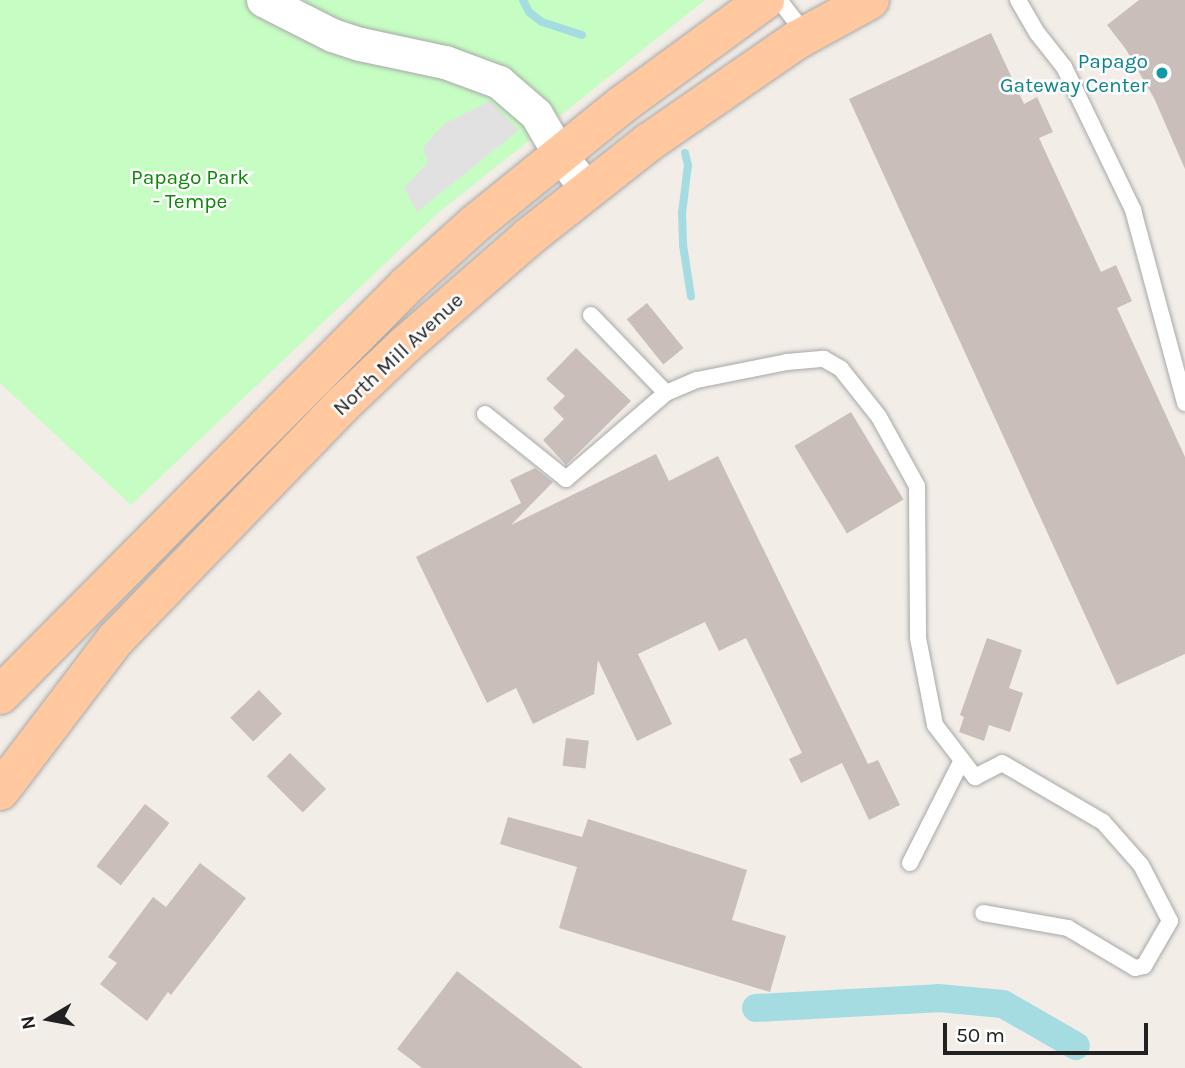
<!DOCTYPE html>
<style>
body{margin:0}
#map{position:relative;width:1185px;height:1068px;overflow:hidden;background:#f2ede7;font-family:Karla,sans-serif}
div>[style]{position:absolute}
.park>*{inset:0;background:#c6fdc3}
.parking>*{inset:0;background:#e1e1e1}
.stream>*{height:8px;margin:-4px;padding:0 4px;transform-origin:4px;border-radius:4px;background:#a5dce2}
.canal>*{height:28px;margin:-14px;padding:0 14px;transform-origin:14px;border-radius:14px;background:#a5dce2}
.building>*{inset:0;background:#cabeba;transform-origin:0 0}
.roads{filter:drop-shadow(0 0 2px #a8a8a8) drop-shadow(0 0 2px #a8a8a8)}
.lane>*{height:16px;margin:-8px;padding:0 8px;transform-origin:8px;border-radius:8px;background:#fff}
.street>*{height:33px;margin:-16.5px;padding:0 16.5px;transform-origin:16.5px;border-radius:16.5px;background:#fff}
.primary>*{height:38px;margin:-19px;padding:0 19px;transform-origin:19px;border-radius:19px;background:#ffc89f}
.dots>*{width:19px;height:19px;translate:-50% -50%;box-sizing:border-box;border:4px solid #fff;border-radius:50%}
span{translate:-50% -50%;white-space:nowrap;text-align:center;line-height:1.15;-webkit-text-stroke:5px #fff;paint-order:stroke}
.culture-label{font-size:21px;color:#0d838f}
.right{translate:-100% -50%;text-align:right}
.park-label{font-size:21px;color:#0c8904}
.street-label{font-size:21px;color:#212121}
.north{position:absolute;left:14px;top:984px;width:70px;height:70px;-webkit-text-stroke:5px #fff;paint-order:stroke;rotate:260deg;font-size:19px;font-weight:700;line-height:28px;text-align:center;color:#212121}
.north::after{content:'';display:block;margin:auto;width:24px;height:32px;background:#212121;clip-path:polygon(50% 0,100% 100%,50% 72%,0 100%)}
.scale{position:absolute;left:943px;top:1023px;width:205px;height:32px;box-sizing:border-box;border:4px solid #212121;border-top:0;padding-left:9px;font-size:21px;line-height:24px;white-space:nowrap;color:#212121;-webkit-text-stroke:5px #fff;paint-order:stroke}
</style>
<div id="map">
<div class="park">
<i style="clip-path:polygon(0 0,705px 0,438px 213px,131px 505px,0 383px)"></i>
</div>
<div class="parking">
<i style="clip-path:polygon(490px 101px,519px 130px,417px 212px,404px 188px,428px 162px,423px 148px,444px 124px)"></i>
</div>
<div class="stream">
<i style="left:523px;top:0;width:13px;rotate:63deg"></i>
<i style="left:529px;top:12px;width:16px;rotate:38deg"></i>
<i style="left:542px;top:22px;width:42px;rotate:18deg"></i>
<i style="left:685px;top:153px;width:12px;rotate:76deg"></i>
<i style="left:688px;top:165px;width:48px;rotate:97.1deg"></i>
<i style="left:682px;top:213px;width:32px;rotate:88deg"></i>
<i style="left:683px;top:245px;width:52px;rotate:81.1deg"></i>
</div>
<div class="canal">
<i style="left:756px;top:1008px;width:182px;rotate:-3.1deg"></i>
<i style="left:938px;top:998px;width:65px;rotate:5.3deg"></i>
<i style="left:1003px;top:1004px;width:84px;rotate:29.9deg"></i>
</div>
<div class="building">
<i style="clip-path:polygon(1139px 0,1185px 0,1185px 169px,1154px 98px,1125px 48px,1107px 25px)"></i>
<i style="clip-path:polygon(991px 33px,1024px 104px,1037px 97px,1053px 132px,1039px 138px,1101px 272px,1116px 265px,1132px 301px,1117px 308px,1185px 457px,1185px 654px,1117px 685px,849px 99px)"></i>
<i style="left:647px;top:303px;width:58px;height:26px;rotate:51deg"></i>
<i style="clip-path:polygon(576px 348px,631px 401px,566px 465px,543px 440px,564px 419px,553px 408px,565px 396px,546px 379px)"></i>
<i style="left:851px;top:412px;width:102px;height:66px;rotate:59deg"></i>
<i style="clip-path:polygon(656px 454px,669px 481px,718px 456px,868px 764px,878px 760px,900px 805px,869px 820px,842px 763px,801px 783px,789px 759px,802px 753px,746px 638px,719px 651px,705px 622px,638px 654px,672px 724px,637px 741px,598px 660px,594px 694px,533px 724px,516px 688px,487px 703px,416px 557px,521px 503px,510px 480px,535px 468px,553px 482px,511px 525px)"></i>
<i style="clip-path:polygon(987px 638px,1022px 650px,1009px 688px,1023px 693px,1010px 732px,989px 725px,984px 741px,959px 732px,964px 717px,960px 715px)"></i>
<i style="left:259px;top:690px;width:33px;height:40px;rotate:46deg"></i>
<i style="left:566px;top:738px;width:23px;height:28px;rotate:7deg"></i>
<i style="left:290px;top:753px;width:51px;height:33px;rotate:45deg"></i>
<i style="left:145px;top:804px;width:31px;height:79px;rotate:38deg"></i>
<i style="clip-path:polygon(508px 817px,582px 837px,588px 819px,747px 870px,732px 920px,786px 936px,770px 992px,559px 928px,577px 867px,500px 844px)"></i>
<i style="clip-path:polygon(200px 863px,246px 898px,171px 995px,168px 992px,147px 1021px,100px 984px,117px 963px,108px 957px,153px 897px,166px 907px)"></i>
<i style="clip-path:polygon(457px 971px,583px 1068px,422px 1068px,397px 1049px)"></i>
</div>
<div class="roads">
<div class="lane">
<i style="left:779px;top:0;width:44px;rotate:52.4deg"></i>
<i style="left:1018px;top:0;width:39px;rotate:60deg"></i>
<i style="left:1038px;top:34px;width:42px;rotate:51.8deg"></i>
<i style="left:1064px;top:67px;width:159px;rotate:64.2deg"></i>
<i style="left:1133px;top:210px;width:200px;rotate:74.9deg"></i>
<i style="left:591px;top:315px;width:108px;rotate:46.1deg"></i>
<i style="left:666px;top:393px;width:34px;rotate:-23deg"></i>
<i style="left:697px;top:380px;width:92px;rotate:-11.3deg"></i>
<i style="left:787px;top:362px;width:37px;rotate:-5deg"></i>
<i style="left:824px;top:359px;width:20px;rotate:30deg"></i>
<i style="left:841px;top:369px;width:61px;rotate:51.6deg"></i>
<i style="left:879px;top:417px;width:79px;rotate:61.2deg"></i>
<i style="left:917px;top:486px;width:152px;rotate:89.6deg"></i>
<i style="left:918px;top:638px;width:89px;rotate:78.9deg"></i>
<i style="left:935px;top:725px;width:66px;rotate:52.4deg"></i>
<i style="left:975px;top:777px;width:30px;rotate:-27deg"></i>
<i style="left:1002px;top:763px;width:117px;rotate:30.3deg"></i>
<i style="left:1103px;top:822px;width:57px;rotate:48.5deg"></i>
<i style="left:1141px;top:865px;width:63px;rotate:62.6deg"></i>
<i style="left:1170px;top:921px;width:52px;rotate:120deg"></i>
<i style="left:1144px;top:966px;width:9px;rotate:167deg"></i>
<i style="left:1135px;top:968px;width:78px;rotate:-149.2deg"></i>
<i style="left:1068px;top:928px;width:86px;rotate:-170deg"></i>
<i style="left:485px;top:414px;width:104px;rotate:38.7deg"></i>
<i style="left:566px;top:479px;width:132px;rotate:-40.7deg"></i>
<i style="left:910px;top:863px;width:115px;rotate:-63.2deg"></i>
</div>
<div class="street">
<i style="left:263px;top:0;width:77px;rotate:26.9deg"></i>
<i style="left:332px;top:35px;width:29px;rotate:18deg"></i>
<i style="left:360px;top:44px;width:87px;rotate:12deg"></i>
<i style="left:445px;top:62px;width:58px;rotate:20.3deg"></i>
<i style="left:499px;top:82px;width:49px;rotate:40.9deg"></i>
<i style="left:536px;top:114px;width:48px;rotate:59.7deg"></i>
<i style="left:560px;top:155px;width:43px;rotate:51.5deg"></i>
</div>
<div class="primary">
<i style="left:0;top:695px;width:578px;rotate:-45.21deg"></i>
<i style="left:407px;top:285px;width:93px;rotate:-41.9deg"></i>
<i style="left:476px;top:223px;width:189px;rotate:-39deg"></i>
<i style="left:623px;top:104px;width:176px;rotate:-36.2deg"></i>
<i style="left:0;top:791px;width:191px;rotate:-52.7deg"></i>
<i style="left:116px;top:639px;width:325px;rotate:-46deg"></i>
<i style="left:342px;top:405px;width:87px;rotate:-43.6deg"></i>
<i style="left:405px;top:345px;width:166px;rotate:-41.1deg"></i>
<i style="left:530px;top:236px;width:152px;rotate:-38.3deg"></i>
<i style="left:649px;top:142px;width:180px;rotate:-34.6deg"></i>
<i style="left:797px;top:40px;width:83px;rotate:-28.7deg"></i>
</div>
</div>
<div class="dots">
<i style="left:1162px;top:73px;background:#0f9aa8"></i>
</div>
<div class="culture-label">
<span class="right" style="left:1148px;top:73px">Papago<br>Gateway Center</span>
</div>
<div class="park-label">
<span style="left:190px;top:189px">Papago Park<br>- Tempe</span>
</div>
<div class="street-label">
<span style="left:398px;top:354px;rotate:-43deg">North Mill Avenue</span>
</div>
<div class="north">N</div>
<div class="scale">50 m</div>
</div>
